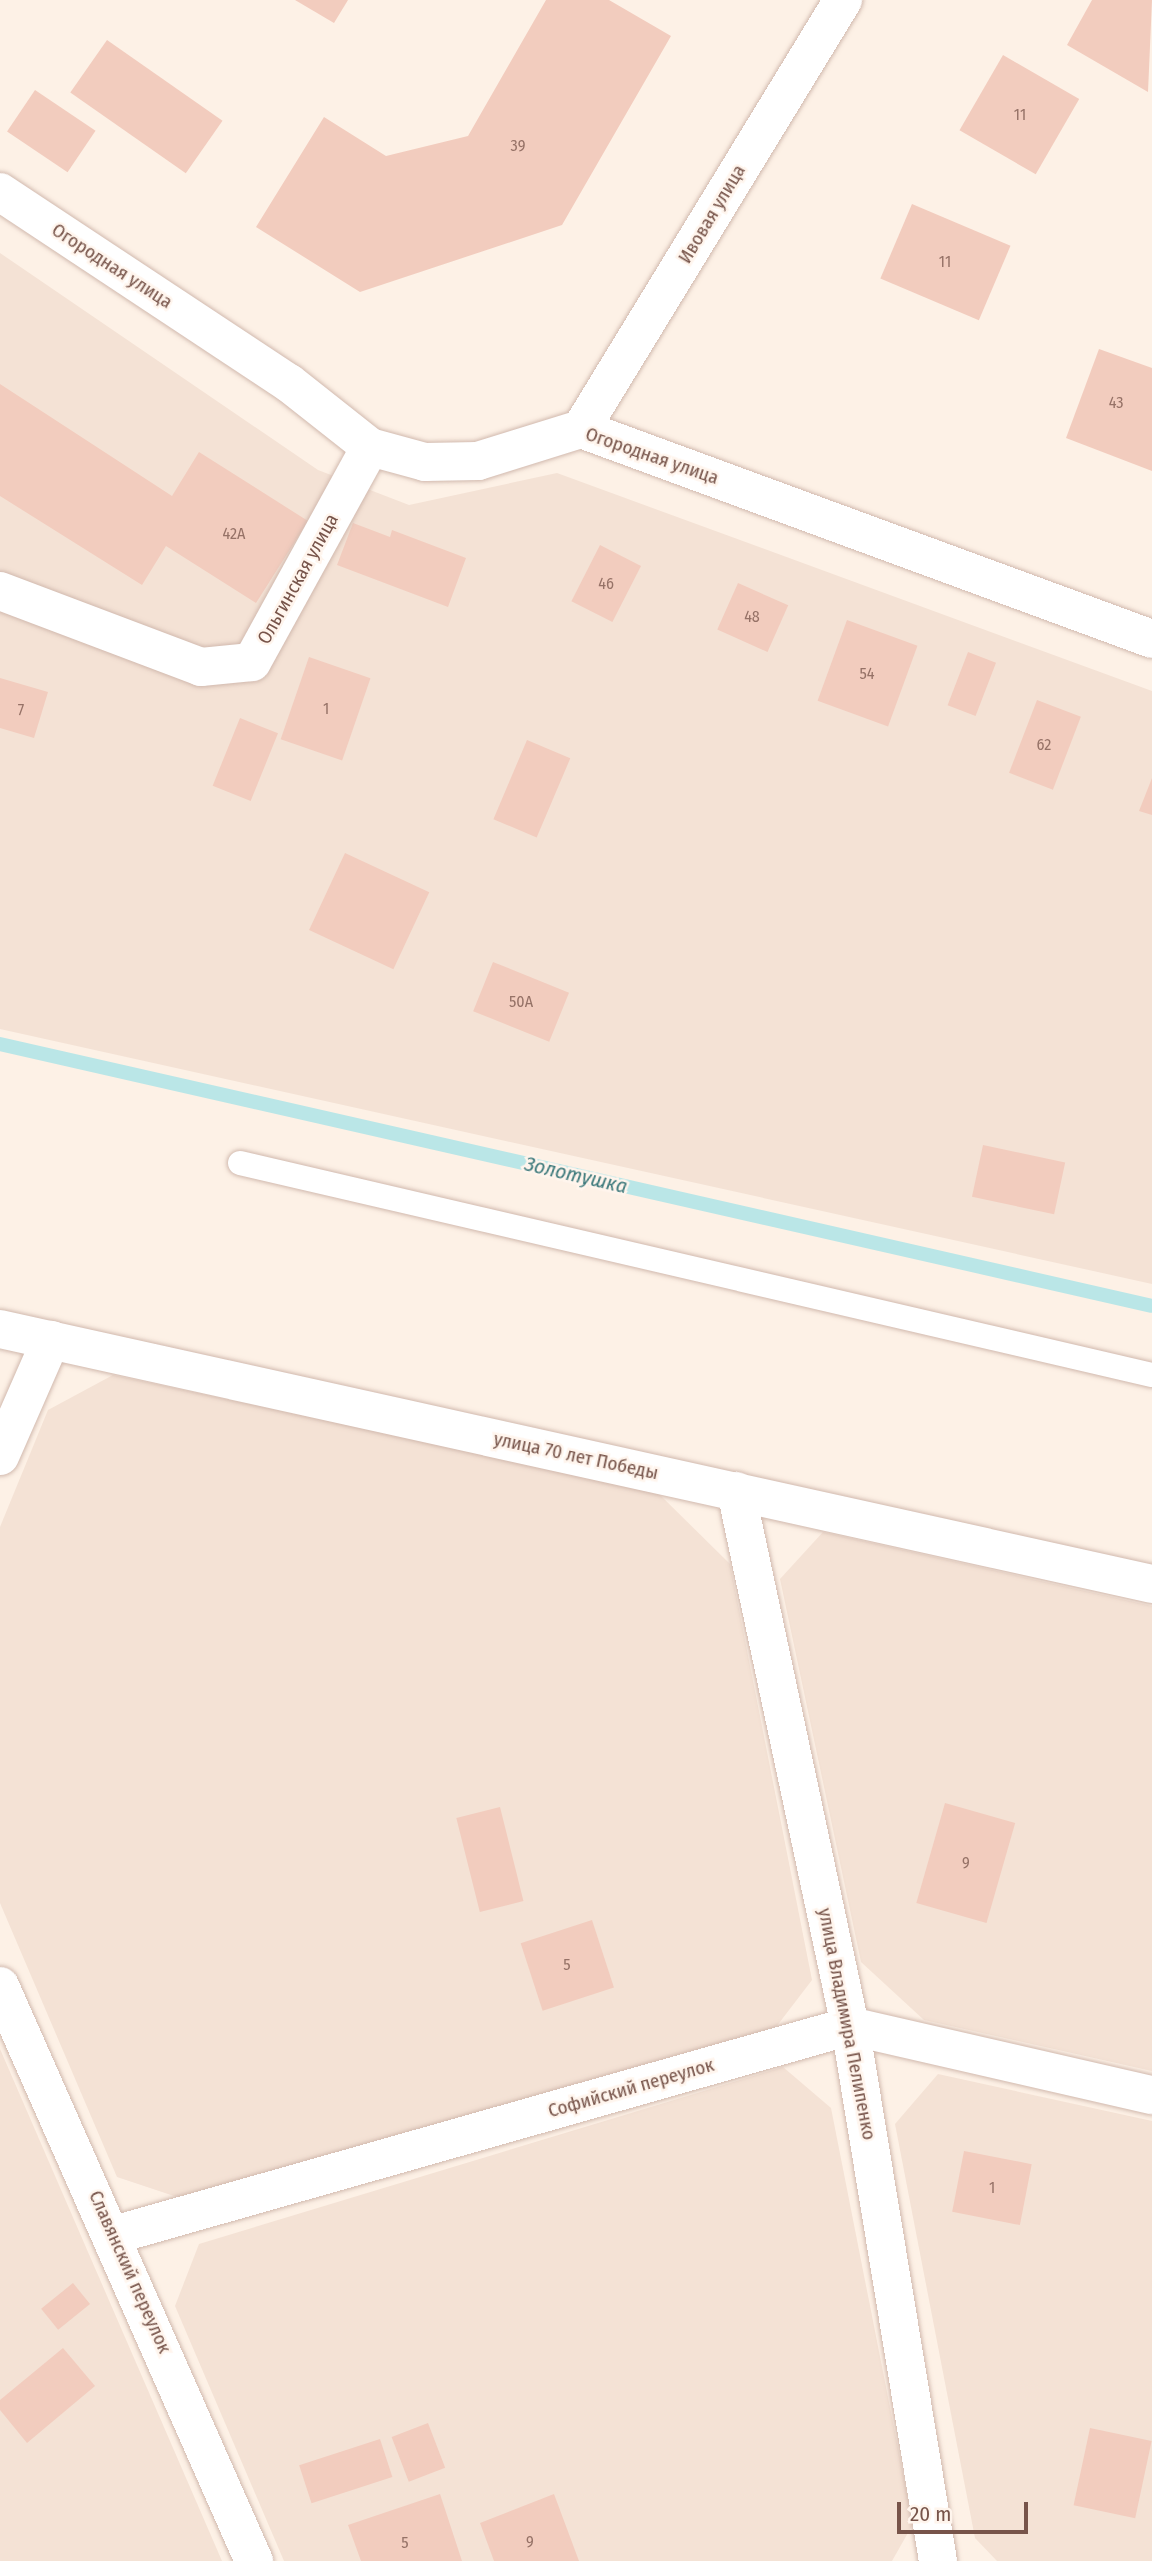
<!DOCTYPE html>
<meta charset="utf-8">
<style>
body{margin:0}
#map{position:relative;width:1152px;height:2561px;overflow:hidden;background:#fdf1e6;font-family:"Fira Sans Condensed",sans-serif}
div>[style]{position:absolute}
.residential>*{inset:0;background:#f4e2d5}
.stream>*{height:14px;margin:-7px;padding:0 7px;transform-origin:7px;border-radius:7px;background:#bae6e7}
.building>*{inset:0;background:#f2ccbe;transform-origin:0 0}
.roads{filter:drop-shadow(0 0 2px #d1b9ae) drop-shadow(0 0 2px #d1b9ae)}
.lane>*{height:24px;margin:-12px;padding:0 12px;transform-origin:12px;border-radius:12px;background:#fff}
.street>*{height:38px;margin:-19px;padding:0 19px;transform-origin:19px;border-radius:19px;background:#fff}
span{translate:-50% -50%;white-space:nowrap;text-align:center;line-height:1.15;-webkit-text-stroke:5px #fff5ed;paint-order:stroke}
.number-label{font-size:16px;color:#967267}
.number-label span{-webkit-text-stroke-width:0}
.street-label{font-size:19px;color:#77544a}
.water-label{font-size:21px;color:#3e7a7c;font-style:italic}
.scale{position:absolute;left:897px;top:2502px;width:131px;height:32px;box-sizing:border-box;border:4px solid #77544a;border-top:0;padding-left:9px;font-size:21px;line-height:24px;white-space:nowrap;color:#77544a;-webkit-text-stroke:5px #fff5ed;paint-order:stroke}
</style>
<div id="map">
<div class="residential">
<i style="clip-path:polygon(0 253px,318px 470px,409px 505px,557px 473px,1152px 691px,1152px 1284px,0 1029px)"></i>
<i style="clip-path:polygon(113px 1375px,656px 1491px,730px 1564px,812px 1980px,773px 2031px,183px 2199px,117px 2177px,0 1903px,0 1527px,48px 1410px)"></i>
<i style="clip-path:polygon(823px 1532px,1152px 1606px,1152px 2071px,924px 2020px,861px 1962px,780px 1579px)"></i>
<i style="clip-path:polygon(0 2049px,222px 2561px,0 2561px)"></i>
<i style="clip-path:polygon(783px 2067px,831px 2108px,913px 2524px,892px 2561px,284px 2561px,175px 2306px,199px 2244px)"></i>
<i style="clip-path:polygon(938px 2074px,1152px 2121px,1152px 2561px,997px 2561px,975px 2538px,895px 2124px)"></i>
</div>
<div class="stream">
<i style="left:0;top:1044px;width:1181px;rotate:12.81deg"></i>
</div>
<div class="building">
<i style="clip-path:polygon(295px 0,348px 0,334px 23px)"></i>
<i style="clip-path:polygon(546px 0,609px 0,671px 36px,562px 225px,360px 292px,256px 227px,324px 117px,386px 156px,468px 136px)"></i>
<i style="clip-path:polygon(1092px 0,1152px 0,1148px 92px,1067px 45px)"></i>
<i style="left:107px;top:40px;width:141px;height:64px;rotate:35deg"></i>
<i style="left:1003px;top:55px;width:88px;height:87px;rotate:30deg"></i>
<i style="left:35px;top:90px;width:73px;height:50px;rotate:34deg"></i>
<i style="left:912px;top:204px;width:107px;height:81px;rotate:23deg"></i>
<i style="clip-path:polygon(1099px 349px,1152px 368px,1152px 471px,1066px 438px)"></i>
<i style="clip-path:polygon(0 384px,172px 496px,199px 452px,308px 521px,256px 603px,166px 546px,142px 585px,0 496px)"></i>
<i style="clip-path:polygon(353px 523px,390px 537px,392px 530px,466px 558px,448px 607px,337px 565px)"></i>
<i style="left:600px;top:545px;width:46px;height:63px;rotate:27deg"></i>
<i style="left:738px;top:583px;width:55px;height:51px;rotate:24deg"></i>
<i style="left:847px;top:620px;width:75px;height:86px;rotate:20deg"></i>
<i style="left:968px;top:652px;width:30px;height:57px;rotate:21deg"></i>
<i style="left:309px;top:657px;width:65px;height:87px;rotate:19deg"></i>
<i style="clip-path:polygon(0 678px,48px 692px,34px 738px,0 728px)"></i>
<i style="left:1037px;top:700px;width:47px;height:78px;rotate:21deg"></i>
<i style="left:240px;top:718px;width:41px;height:73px;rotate:22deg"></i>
<i style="left:527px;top:740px;width:47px;height:86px;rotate:23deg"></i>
<i style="clip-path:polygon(1152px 778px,1152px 815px,1139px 811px)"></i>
<i style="left:345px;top:853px;width:93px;height:85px;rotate:25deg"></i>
<i style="left:493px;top:962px;width:82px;height:53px;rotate:22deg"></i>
<i style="left:983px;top:1145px;width:84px;height:53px;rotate:12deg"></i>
<i style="left:945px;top:1803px;width:73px;height:104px;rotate:16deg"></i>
<i style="left:500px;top:1807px;width:97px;height:45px;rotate:76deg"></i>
<i style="left:592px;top:1920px;width:71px;height:75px;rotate:72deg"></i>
<i style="left:964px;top:2151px;width:69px;height:62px;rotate:11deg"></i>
<i style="left:73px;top:2283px;width:27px;height:41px;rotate:51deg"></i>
<i style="clip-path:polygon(63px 2348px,95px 2386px,27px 2443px,0 2410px,0 2400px)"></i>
<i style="left:428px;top:2423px;width:48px;height:39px;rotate:69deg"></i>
<i style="left:1090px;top:2428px;width:63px;height:79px;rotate:12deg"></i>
<i style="left:380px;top:2439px;width:40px;height:85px;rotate:72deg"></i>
<i style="clip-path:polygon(440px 2494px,462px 2561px,361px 2561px,348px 2525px)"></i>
<i style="clip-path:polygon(554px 2494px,579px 2561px,494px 2561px,480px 2523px)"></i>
</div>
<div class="roads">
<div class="lane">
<i style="left:240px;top:1163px;width:936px;rotate:13.09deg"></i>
</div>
<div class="street">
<i style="left:0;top:192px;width:346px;rotate:33.5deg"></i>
<i style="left:289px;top:383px;width:103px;rotate:38.3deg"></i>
<i style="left:370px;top:447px;width:57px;rotate:15.3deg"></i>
<i style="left:425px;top:462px;width:53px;rotate:-1.1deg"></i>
<i style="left:478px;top:461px;width:108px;rotate:-17.3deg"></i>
<i style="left:581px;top:429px;width:608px;rotate:20.19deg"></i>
<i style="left:581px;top:429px;width:503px;rotate:-58.59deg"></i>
<i style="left:0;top:591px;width:215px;rotate:20.7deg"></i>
<i style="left:201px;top:667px;width:51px;rotate:-5.6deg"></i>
<i style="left:252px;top:662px;width:245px;rotate:-61.2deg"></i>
<i style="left:0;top:1329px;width:1180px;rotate:12.48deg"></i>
<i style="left:0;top:1456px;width:127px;rotate:-66.3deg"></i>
<i style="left:736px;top:1491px;width:547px;rotate:77.97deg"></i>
<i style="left:850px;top:2026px;width:542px;rotate:80.66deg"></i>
<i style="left:0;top:1986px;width:629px;rotate:66.17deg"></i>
<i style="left:114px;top:2235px;width:765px;rotate:-15.85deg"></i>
<i style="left:850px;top:2026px;width:310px;rotate:12.9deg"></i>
</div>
</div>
<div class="number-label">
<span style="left:1020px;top:115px">11</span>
<span style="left:518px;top:146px">39</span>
<span style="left:945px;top:262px">11</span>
<span style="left:1116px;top:403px">43</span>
<span style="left:234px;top:534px">42А</span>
<span style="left:606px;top:584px">46</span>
<span style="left:752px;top:617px">48</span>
<span style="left:867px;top:674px">54</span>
<span style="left:326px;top:709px">1</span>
<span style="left:21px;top:710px">7</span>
<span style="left:1044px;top:745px">62</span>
<span style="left:521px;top:1002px">50А</span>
<span style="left:966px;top:1863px">9</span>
<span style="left:567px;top:1965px">5</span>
<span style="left:992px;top:2188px">1</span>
<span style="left:530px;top:2542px">9</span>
<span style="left:405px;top:2543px">5</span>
</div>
<div class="street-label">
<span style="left:712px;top:214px;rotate:-59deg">Ивовая улица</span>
<span style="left:112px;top:266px;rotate:33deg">Огородная улица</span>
<span style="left:652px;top:456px;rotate:19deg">Огородная улица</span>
<span style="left:298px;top:579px;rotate:-61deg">Ольгинская улица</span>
<span style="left:576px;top:1456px;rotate:12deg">улица 70 лет Победы</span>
<span style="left:847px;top:2024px;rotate:79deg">улица Владимира Пелипенко</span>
<span style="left:631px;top:2088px;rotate:-16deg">Софийский переулок</span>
<span style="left:130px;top:2272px;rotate:66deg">Славянский переулок</span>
</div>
<div class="water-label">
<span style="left:576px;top:1175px;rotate:13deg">Золотушка</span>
</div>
<div class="scale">20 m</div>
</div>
